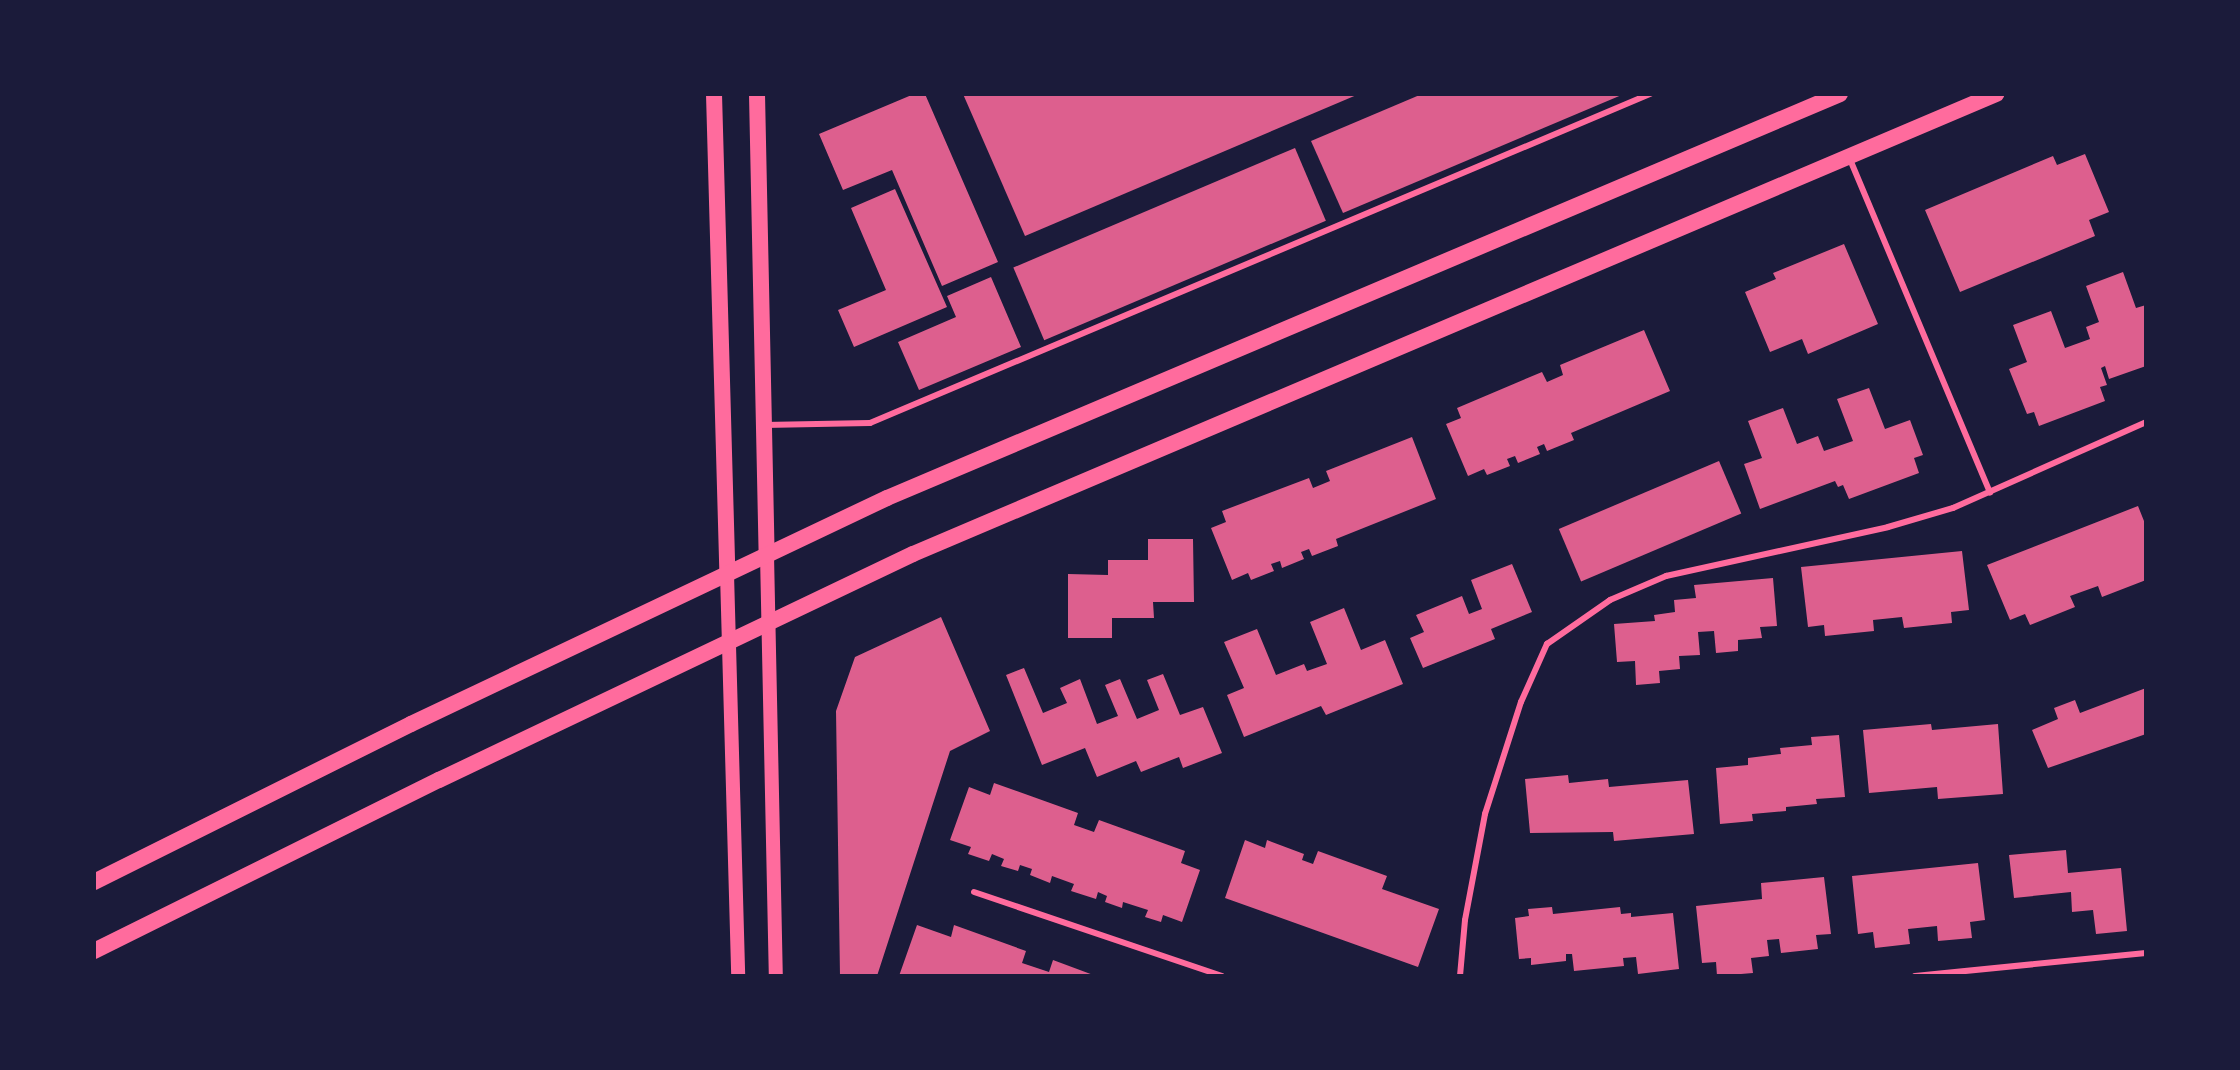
<!DOCTYPE html>
<style>
body{margin:0}
#map{position:relative;width:2240px;height:1070px;overflow:hidden;background:#1b1b3a;font-family:"Roboto Serif",serif}
div>[style]{position:absolute}
.building>*{inset:0;background:#dd5f8e;transform-origin:0 0}
.service>*{height:6px;margin:-3px;padding:0 3px;transform-origin:3px;border-radius:3px;background:#ff6b9d}
.tertiary>*{height:14px;margin:-7px;padding:0 7px;transform-origin:7px;border-radius:7px;background:#ff6b9d}
.secondary>*{height:16px;margin:-8px;padding:0 8px;transform-origin:8px;border-radius:8px;background:#ff6b9d}
span{translate:-50% -50%;white-space:nowrap;text-align:center;line-height:1.15;-webkit-text-stroke:8px #1b1b3a;paint-order:stroke}
.frame{position:absolute;inset:0;border:96px solid #1b1b3a;pointer-events:none}
</style>
<div id="map">
<div class="building">
<i style="clip-path:polygon(914px 94px,925px 94px,998px 262px,942px 286px,892px 170px,843px 190px,819px 134px)"></i>
<i style="clip-path:polygon(963px 94px,1359px 94px,1025px 236px)"></i>
<i style="clip-path:polygon(1422px 94px,1624px 94px,1343px 213px,1311px 141px)"></i>
<i style="left:1295px;top:148px;width:79px;height:306px;rotate:67deg"></i>
<i style="clip-path:polygon(2085px 154px,2109px 212px,2089px 220px,2095px 236px,1960px 292px,1925px 210px,2053px 156px,2057px 165px)"></i>
<i style="clip-path:polygon(895px 189px,947px 307px,854px 347px,838px 310px,886px 290px,851px 208px)"></i>
<i style="clip-path:polygon(1844px 244px,1878px 324px,1808px 354px,1802px 339px,1770px 352px,1745px 292px,1776px 279px,1773px 273px)"></i>
<i style="clip-path:polygon(2123px 272px,2136px 308px,2146px 305px,2146px 366px,2109px 379px,2105px 366px,2101px 368px,2107px 385px,2100px 387px,2105px 401px,2039px 426px,2034px 412px,2027px 414px,2009px 369px,2027px 362px,2013px 325px,2051px 311px,2065px 348px,2090px 339px,2086px 327px,2099px 322px,2086px 286px)"></i>
<i style="clip-path:polygon(991px 277px,1021px 347px,919px 390px,898px 342px,956px 317px,947px 296px)"></i>
<i style="clip-path:polygon(1644px 330px,1670px 391px,1571px 433px,1574px 440px,1547px 451px,1544px 444px,1537px 447px,1540px 454px,1518px 463px,1515px 456px,1507px 459px,1510px 466px,1487px 475px,1484px 469px,1468px 476px,1446px 424px,1461px 418px,1457px 408px,1542px 372px,1547px 382px,1563px 375px,1560px 365px)"></i>
<i style="clip-path:polygon(1869px 388px,1885px 429px,1910px 420px,1923px 455px,1914px 458px,1919px 473px,1849px 499px,1843px 485px,1838px 487px,1835px 481px,1760px 509px,1744px 464px,1762px 458px,1748px 421px,1783px 408px,1797px 444px,1818px 436px,1824px 451px,1853px 441px,1837px 399px)"></i>
<i style="clip-path:polygon(1412px 437px,1436px 499px,1336px 539px,1338px 546px,1312px 556px,1309px 549px,1301px 552px,1304px 559px,1282px 568px,1280px 561px,1271px 564px,1274px 571px,1251px 580px,1248px 573px,1232px 580px,1211px 528px,1226px 522px,1222px 511px,1309px 478px,1313px 488px,1330px 481px,1326px 471px)"></i>
<i style="left:1719px;top:461px;width:57px;height:174px;rotate:67deg"></i>
<i style="clip-path:polygon(2138px 506px,2146px 526px,2146px 580px,2102px 597px,2098px 586px,2070px 596px,2075px 607px,2030px 625px,2025px 614px,2010px 620px,1987px 565px)"></i>
<i style="clip-path:polygon(1148px 539px,1193px 539px,1194px 602px,1153px 602px,1154px 618px,1112px 618px,1112px 638px,1068px 638px,1068px 574px,1108px 575px,1108px 560px,1148px 560px)"></i>
<i style="clip-path:polygon(1962px 551px,1969px 610px,1951px 612px,1952px 623px,1904px 628px,1902px 617px,1873px 620px,1874px 631px,1825px 636px,1824px 625px,1808px 627px,1801px 567px)"></i>
<i style="clip-path:polygon(1512px 564px,1532px 612px,1491px 629px,1495px 639px,1423px 668px,1410px 638px,1424px 632px,1416px 615px,1462px 596px,1469px 614px,1482px 609px,1471px 580px)"></i>
<i style="clip-path:polygon(1773px 578px,1777px 626px,1760px 627px,1762px 638px,1738px 640px,1738px 651px,1716px 653px,1714px 631px,1698px 632px,1700px 655px,1679px 656px,1680px 669px,1659px 671px,1660px 683px,1636px 685px,1635px 661px,1617px 662px,1614px 624px,1655px 621px,1654px 615px,1675px 612px,1674px 600px,1696px 598px,1694px 585px)"></i>
<i style="clip-path:polygon(1344px 608px,1361px 650px,1385px 640px,1403px 684px,1326px 715px,1321px 706px,1244px 737px,1227px 695px,1244px 688px,1224px 642px,1257px 629px,1276px 675px,1304px 664px,1307px 671px,1327px 664px,1310px 622px)"></i>
<i style="clip-path:polygon(941px 617px,990px 731px,950px 751px,877px 976px,840px 976px,836px 711px,855px 657px)"></i>
<i style="clip-path:polygon(1024px 668px,1043px 713px,1067px 703px,1060px 688px,1080px 679px,1097px 724px,1118px 716px,1105px 685px,1120px 679px,1137px 719px,1159px 710px,1147px 680px,1163px 674px,1180px 715px,1203px 707px,1222px 753px,1183px 768px,1179px 757px,1141px 772px,1136px 761px,1097px 777px,1085px 748px,1042px 765px,1006px 675px)"></i>
<i style="clip-path:polygon(2146px 688px,2146px 734px,2048px 768px,2032px 730px,2058px 719px,2054px 708px,2075px 700px,2080px 713px)"></i>
<i style="clip-path:polygon(1931px 724px,1932px 730px,1998px 724px,2003px 794px,1938px 799px,1937px 787px,1869px 793px,1863px 730px)"></i>
<i style="clip-path:polygon(1839px 735px,1845px 797px,1816px 799px,1817px 804px,1786px 807px,1786px 811px,1752px 814px,1753px 821px,1720px 824px,1716px 768px,1748px 765px,1748px 758px,1781px 754px,1780px 748px,1812px 745px,1811px 737px)"></i>
<i style="clip-path:polygon(1568px 775px,1569px 783px,1608px 779px,1609px 787px,1688px 780px,1694px 834px,1614px 841px,1613px 832px,1530px 833px,1525px 779px)"></i>
<i style="clip-path:polygon(994px 783px,1078px 813px,1074px 825px,1094px 832px,1099px 820px,1185px 851px,1181px 863px,1200px 870px,1182px 922px,1163px 915px,1161px 922px,1145px 917px,1148px 910px,1123px 902px,1122px 908px,1105px 902px,1107px 896px,1098px 892px,1096px 899px,1071px 891px,1074px 884px,1052px 876px,1050px 883px,1030px 875px,1032px 869px,1020px 865px,1018px 871px,1001px 866px,1004px 859px,992px 854px,989px 861px,968px 854px,971px 847px,950px 840px,969px 787px,990px 795px)"></i>
<i style="clip-path:polygon(1245px 840px,1265px 848px,1267px 840px,1304px 854px,1302px 860px,1313px 864px,1318px 851px,1387px 876px,1382px 889px,1439px 909px,1418px 967px,1225px 898px)"></i>
<i style="clip-path:polygon(2066px 850px,2068px 873px,2121px 868px,2127px 931px,2096px 934px,2093px 910px,2072px 912px,2071px 892px,2014px 898px,2009px 855px)"></i>
<i style="clip-path:polygon(1978px 863px,1985px 920px,1970px 922px,1972px 938px,1938px 941px,1937px 926px,1908px 929px,1910px 944px,1875px 948px,1873px 932px,1858px 934px,1852px 876px)"></i>
<i style="clip-path:polygon(1824px 877px,1831px 934px,1816px 935px,1818px 949px,1781px 953px,1779px 939px,1767px 940px,1769px 956px,1751px 958px,1753px 973px,1717px 976px,1716px 962px,1702px 963px,1696px 906px,1762px 899px,1761px 883px)"></i>
<i style="clip-path:polygon(1552px 907px,1553px 914px,1620px 907px,1621px 914px,1631px 913px,1631px 917px,1673px 913px,1679px 969px,1638px 974px,1636px 957px,1623px 958px,1624px 966px,1574px 971px,1572px 954px,1566px 954px,1566px 961px,1531px 965px,1531px 958px,1519px 959px,1515px 918px,1529px 916px,1528px 909px)"></i>
<i style="clip-path:polygon(917px 925px,951px 937px,954px 925px,1026px 951px,1022px 963px,1049px 972px,1053px 960px,1096px 976px,899px 976px)"></i>
</div>
<div class="service">
<i style="left:1849px;top:157px;width:364px;rotate:67.2deg"></i>
<i style="left:764px;top:425px;width:106px;rotate:-1.1deg"></i>
<i style="left:870px;top:423px;width:847px;rotate:-22.87deg"></i>
<i style="left:974px;top:892px;width:262px;rotate:18.7deg"></i>
<i style="left:1460px;top:976px;width:56px;rotate:-84.9deg"></i>
<i style="left:1465px;top:920px;width:108px;rotate:-79.3deg"></i>
<i style="left:1485px;top:814px;width:118px;rotate:-72.2deg"></i>
<i style="left:1521px;top:702px;width:64px;rotate:-65.9deg"></i>
<i style="left:1547px;top:644px;width:77px;rotate:-34.9deg"></i>
<i style="left:1610px;top:600px;width:61px;rotate:-23.2deg"></i>
<i style="left:1666px;top:576px;width:227px;rotate:-12.4deg"></i>
<i style="left:1888px;top:527px;width:68px;rotate:-16.3deg"></i>
<i style="left:1953px;top:508px;width:211px;rotate:-24deg"></i>
<i style="left:1915px;top:976px;width:232px;rotate:-5.7deg"></i>
</div>
<div class="tertiary">
<i style="left:767px;top:555px;width:421px;rotate:88.8deg"></i>
<i style="left:727px;top:574px;width:402px;rotate:88.4deg"></i>
</div>
<div class="secondary">
<i style="left:714px;top:94px;width:480px;rotate:88.4deg"></i>
<i style="left:757px;top:94px;width:461px;rotate:88.8deg"></i>
<i style="left:94px;top:882px;width:354px;rotate:-26.5deg"></i>
<i style="left:411px;top:724px;width:527px;rotate:-25.4deg"></i>
<i style="left:887px;top:498px;width:1035px;rotate:-22.97deg"></i>
<i style="left:94px;top:951px;width:385px;rotate:-26.4deg"></i>
<i style="left:439px;top:780px;width:525px;rotate:-25.49deg"></i>
<i style="left:913px;top:554px;width:1177px;rotate:-23.01deg"></i>
</div>
<div class="frame"></div>
</div>
